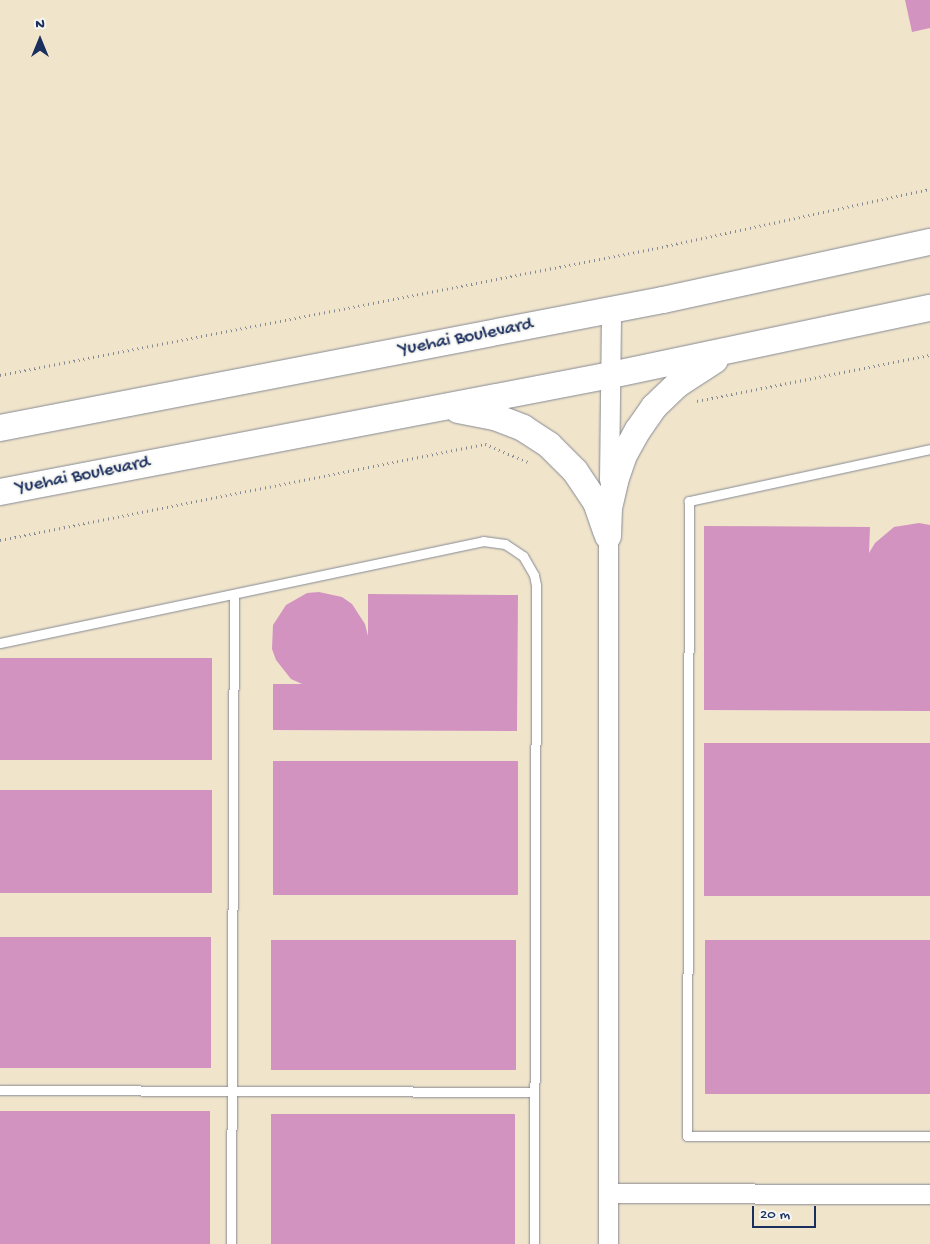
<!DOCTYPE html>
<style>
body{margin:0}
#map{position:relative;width:930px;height:1244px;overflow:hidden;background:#f0e4cb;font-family:"Gochi Hand",sans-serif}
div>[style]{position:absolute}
.building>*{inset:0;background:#d293c0;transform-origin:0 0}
.path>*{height:3px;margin-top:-1.5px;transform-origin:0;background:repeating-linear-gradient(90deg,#868a94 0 1px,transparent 0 5px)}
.roads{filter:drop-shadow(0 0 1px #868a94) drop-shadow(0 0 1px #868a94)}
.service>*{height:9px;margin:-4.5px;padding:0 4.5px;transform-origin:4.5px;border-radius:4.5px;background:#fff}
.minor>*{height:19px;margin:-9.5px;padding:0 9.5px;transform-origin:9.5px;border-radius:9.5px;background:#fff}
.secondary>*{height:26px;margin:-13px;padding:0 13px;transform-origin:13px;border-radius:13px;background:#fff}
span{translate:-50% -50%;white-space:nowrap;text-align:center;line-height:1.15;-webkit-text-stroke:4px #f6f6f2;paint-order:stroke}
.street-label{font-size:19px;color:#1b2f5e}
.north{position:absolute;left:15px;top:15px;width:50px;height:50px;-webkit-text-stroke:4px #f6f6f2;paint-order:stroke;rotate:0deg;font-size:14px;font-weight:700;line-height:20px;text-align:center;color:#1b2f5e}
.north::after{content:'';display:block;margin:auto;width:18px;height:22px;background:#1b2f5e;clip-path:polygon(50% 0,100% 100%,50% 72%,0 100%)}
.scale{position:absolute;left:752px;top:1206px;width:64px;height:22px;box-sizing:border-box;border:2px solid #1b2f5e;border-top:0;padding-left:6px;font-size:15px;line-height:18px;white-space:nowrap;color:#1b2f5e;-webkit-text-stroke:4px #f6f6f2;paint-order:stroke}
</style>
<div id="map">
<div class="building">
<i style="clip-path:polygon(905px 0,930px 0,930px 28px,912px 32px)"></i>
<i style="clip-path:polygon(919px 523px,930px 525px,930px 711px,704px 710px,704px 526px,870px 527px,869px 553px,875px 543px,894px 527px)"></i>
<i style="clip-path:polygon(319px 592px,342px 597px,352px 604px,365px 624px,368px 636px,368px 594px,518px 595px,517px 731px,273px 730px,273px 684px,302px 684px,291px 679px,276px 660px,272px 649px,273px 625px,286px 605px,307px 593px)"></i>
<i style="left:0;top:658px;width:212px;height:102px"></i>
<i style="left:704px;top:743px;width:226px;height:153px"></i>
<i style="left:273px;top:761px;width:245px;height:134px"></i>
<i style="left:0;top:790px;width:212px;height:103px"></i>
<i style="left:0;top:937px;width:211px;height:131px"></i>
<i style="left:271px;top:940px;width:245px;height:130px"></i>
<i style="left:705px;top:940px;width:225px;height:154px"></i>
<i style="left:0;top:1111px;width:210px;height:133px"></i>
<i style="left:271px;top:1114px;width:244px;height:130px"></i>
</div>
<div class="path">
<i style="left:0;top:375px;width:664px;rotate:-10.94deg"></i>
<i style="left:652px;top:249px;width:284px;rotate:-12.2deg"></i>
<i style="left:697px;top:401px;width:237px;rotate:-11.2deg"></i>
<i style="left:0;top:540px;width:494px;rotate:-11.2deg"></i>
<i style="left:485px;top:444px;width:47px;rotate:22.7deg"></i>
</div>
<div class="roads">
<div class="service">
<i style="left:930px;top:449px;width:247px;rotate:167.8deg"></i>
<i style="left:689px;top:501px;width:635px;rotate:90.18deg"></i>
<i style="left:687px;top:1136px;width:243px"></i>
<i style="left:0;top:643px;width:494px;rotate:-11.9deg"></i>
<i style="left:483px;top:541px;width:22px;rotate:8deg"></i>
<i style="left:505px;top:544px;width:22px;rotate:34deg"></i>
<i style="left:523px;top:556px;width:22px;rotate:60deg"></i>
<i style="left:534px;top:575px;width:10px;rotate:79deg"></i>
<i style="left:536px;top:585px;width:659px;rotate:90.17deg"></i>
<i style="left:0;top:1090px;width:534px;rotate:0.21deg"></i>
<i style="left:231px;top:1244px;width:650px;rotate:-89.74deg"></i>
</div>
<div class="minor">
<i style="left:609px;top:480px;width:170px;rotate:-89.3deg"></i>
<i style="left:609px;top:1193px;width:321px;rotate:0.2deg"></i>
<i style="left:608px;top:1244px;width:721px;rotate:-90deg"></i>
</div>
<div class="secondary">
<i style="left:458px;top:410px;width:38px;rotate:11deg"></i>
<i style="left:495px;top:417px;width:30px;rotate:21deg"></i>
<i style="left:523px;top:428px;width:31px;rotate:33deg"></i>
<i style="left:549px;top:445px;width:37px;rotate:45deg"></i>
<i style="left:575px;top:471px;width:37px;rotate:56deg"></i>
<i style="left:596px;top:502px;width:31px;rotate:71deg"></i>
<i style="left:0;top:428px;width:675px;rotate:-10.93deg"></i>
<i style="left:663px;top:300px;width:273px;rotate:-12.3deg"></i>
<i style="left:0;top:492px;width:622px;rotate:-10.84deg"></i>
<i style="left:611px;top:375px;width:326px;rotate:-11.9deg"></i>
<i style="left:608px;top:536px;width:28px;rotate:-88deg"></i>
<i style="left:609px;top:508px;width:28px;rotate:-77deg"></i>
<i style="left:615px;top:481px;width:28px;rotate:-71deg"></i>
<i style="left:624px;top:455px;width:29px;rotate:-61deg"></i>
<i style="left:638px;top:430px;width:28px;rotate:-55deg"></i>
<i style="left:654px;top:407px;width:33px;rotate:-44deg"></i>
<i style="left:678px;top:384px;width:44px;rotate:-33deg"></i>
</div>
</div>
<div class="street-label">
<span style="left:466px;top:338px;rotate:-11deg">Yuehai Boulevard</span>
<span style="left:83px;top:476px;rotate:-11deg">Yuehai Boulevard</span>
</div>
<div class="north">N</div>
<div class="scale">20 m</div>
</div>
